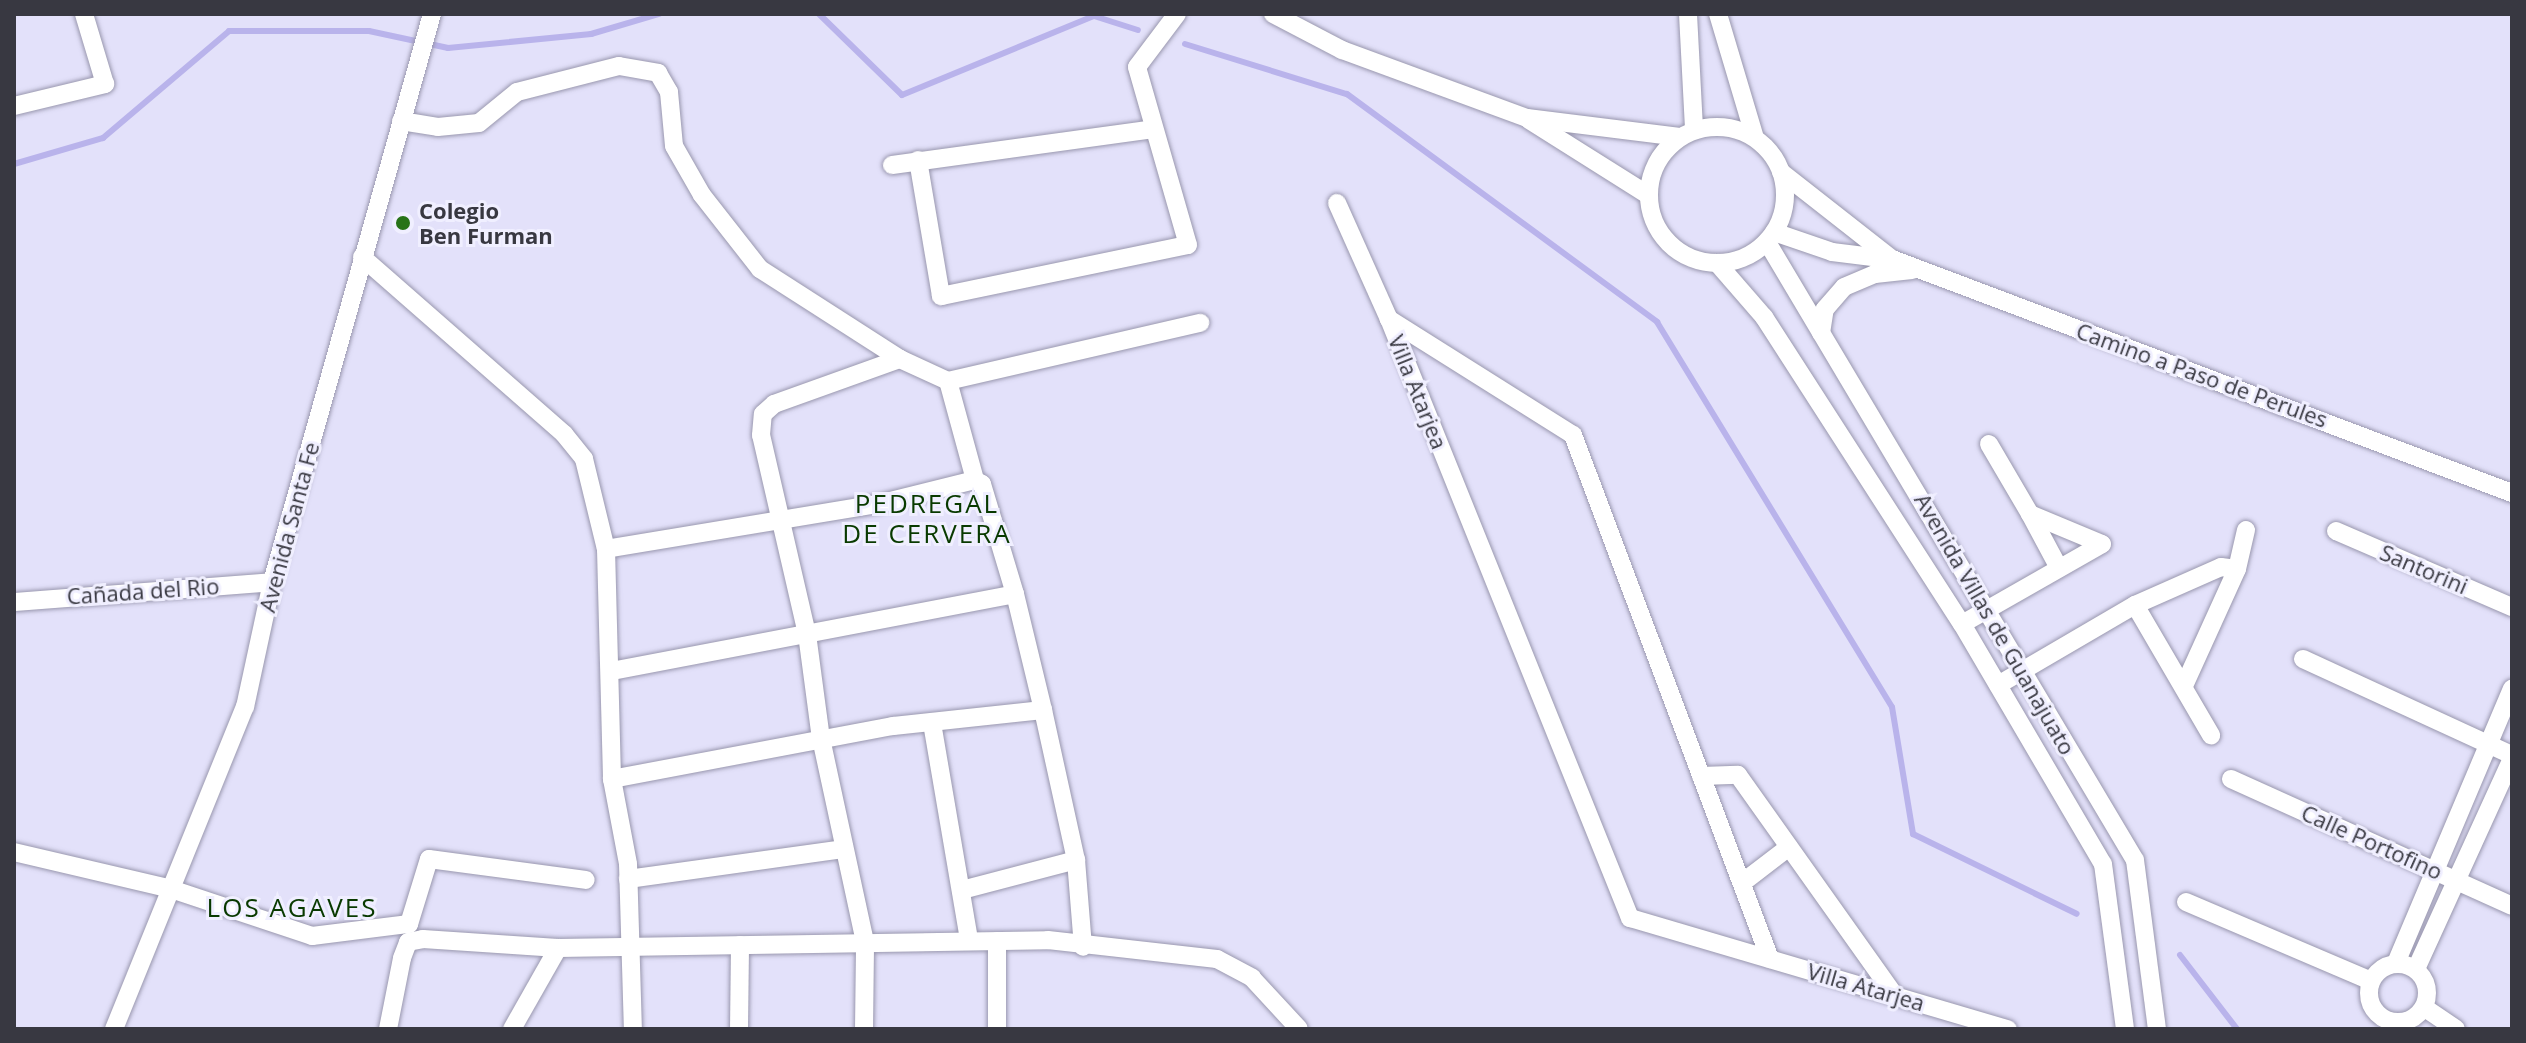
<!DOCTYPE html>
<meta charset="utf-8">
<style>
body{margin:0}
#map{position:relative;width:2526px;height:1043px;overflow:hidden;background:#e3e1fa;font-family:"Open Sans",sans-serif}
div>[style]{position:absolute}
.stream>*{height:6px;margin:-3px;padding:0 3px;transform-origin:3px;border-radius:3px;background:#b9b3eb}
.roads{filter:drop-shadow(0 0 2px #9997ae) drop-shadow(0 0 2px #9997ae)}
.minor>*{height:18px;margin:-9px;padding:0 9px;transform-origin:9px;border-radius:9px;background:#fff}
.minor>.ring{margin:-9px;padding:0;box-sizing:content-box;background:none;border:18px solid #fff;border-radius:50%}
.dots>*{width:22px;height:22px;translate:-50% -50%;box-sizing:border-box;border:4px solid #f0efff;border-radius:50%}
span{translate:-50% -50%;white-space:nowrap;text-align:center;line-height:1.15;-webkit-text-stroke:6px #f0efff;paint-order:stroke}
.poi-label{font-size:22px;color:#383841;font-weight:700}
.left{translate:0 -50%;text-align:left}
.street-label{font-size:22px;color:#383841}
.quarter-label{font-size:26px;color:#093a00;letter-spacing:2px}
.frame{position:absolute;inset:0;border:16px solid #383841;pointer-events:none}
</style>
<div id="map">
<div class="stream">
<i style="left:819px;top:14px;width:116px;rotate:44.3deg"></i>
<i style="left:902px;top:95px;width:208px;rotate:-22.4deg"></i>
<i style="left:1094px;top:16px;width:46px;rotate:17.7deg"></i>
<i style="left:1185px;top:44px;width:170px;rotate:17.2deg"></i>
<i style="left:1347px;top:94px;width:385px;rotate:36.3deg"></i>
<i style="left:1657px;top:322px;width:451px;rotate:58.6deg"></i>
<i style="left:1892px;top:707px;width:129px;rotate:80.6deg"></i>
<i style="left:1913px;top:834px;width:182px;rotate:26deg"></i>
<i style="left:14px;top:164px;width:93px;rotate:-16.3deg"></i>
<i style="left:103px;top:138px;width:165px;rotate:-40.3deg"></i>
<i style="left:229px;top:31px;width:140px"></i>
<i style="left:369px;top:31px;width:81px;rotate:12.1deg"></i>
<i style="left:448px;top:48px;width:144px;rotate:-5.6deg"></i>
<i style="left:591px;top:34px;width:71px;rotate:-16.4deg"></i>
<i style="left:2180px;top:955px;width:93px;rotate:52.4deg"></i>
</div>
<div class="roads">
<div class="minor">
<i style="left:1273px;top:14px;width:78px;rotate:27.6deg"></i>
<i style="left:1342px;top:50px;width:197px;rotate:20.2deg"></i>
<i style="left:1527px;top:118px;width:154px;rotate:7.1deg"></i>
<i style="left:1688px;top:14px;width:116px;rotate:87deg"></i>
<i style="left:1718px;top:14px;width:129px;rotate:73.4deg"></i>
<i style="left:14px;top:106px;width:94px;rotate:-13.6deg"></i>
<i style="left:105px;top:84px;width:73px;rotate:-106.7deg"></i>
<i style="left:1529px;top:120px;width:141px;rotate:32.2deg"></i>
<i style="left:401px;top:121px;width:37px;rotate:9deg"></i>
<i style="left:438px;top:127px;width:41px;rotate:-5.6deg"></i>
<i style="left:479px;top:123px;width:49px;rotate:-39.2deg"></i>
<i style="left:517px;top:92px;width:105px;rotate:-14.3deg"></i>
<i style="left:619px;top:66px;width:40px;rotate:10deg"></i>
<i style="left:658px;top:73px;width:22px;rotate:60deg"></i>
<i style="left:669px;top:92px;width:54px;rotate:84.7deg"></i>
<i style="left:674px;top:146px;width:56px;rotate:60.3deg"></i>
<i style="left:702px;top:195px;width:94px;rotate:51.9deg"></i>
<i style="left:760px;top:269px;width:166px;rotate:32.7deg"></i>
<i class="ring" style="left:1649px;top:127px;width:118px;height:118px"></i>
<i style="left:918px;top:160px;width:138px;rotate:80.4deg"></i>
<i style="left:941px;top:296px;width:252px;rotate:-11.7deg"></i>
<i style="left:1188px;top:245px;width:185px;rotate:-106deg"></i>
<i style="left:1137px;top:67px;width:66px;rotate:-53deg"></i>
<i style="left:892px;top:165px;width:264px;rotate:-7.8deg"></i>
<i style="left:1781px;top:172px;width:141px;rotate:38.1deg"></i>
<i style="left:1892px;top:259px;width:663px;rotate:20.68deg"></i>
<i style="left:1337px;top:203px;width:127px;rotate:65.9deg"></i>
<i style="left:1774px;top:232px;width:61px;rotate:19deg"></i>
<i style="left:1832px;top:252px;width:57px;rotate:7deg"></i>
<i style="left:1767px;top:242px;width:719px;rotate:59.23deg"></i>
<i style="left:2135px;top:860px;width:170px;rotate:82.6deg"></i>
<i style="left:362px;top:257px;width:269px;rotate:41.2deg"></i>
<i style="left:564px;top:434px;width:32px;rotate:51deg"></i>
<i style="left:584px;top:459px;width:93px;rotate:76.3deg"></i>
<i style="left:606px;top:549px;width:230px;rotate:88.5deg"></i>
<i style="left:612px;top:779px;width:86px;rotate:79.3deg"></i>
<i style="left:628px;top:864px;width:165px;rotate:88.3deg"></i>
<i style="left:1717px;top:263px;width:72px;rotate:49deg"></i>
<i style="left:1764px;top:317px;width:365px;rotate:57.2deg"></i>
<i style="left:1962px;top:624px;width:278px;rotate:59.6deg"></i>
<i style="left:2103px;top:864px;width:166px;rotate:82.4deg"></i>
<i style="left:1821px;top:333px;width:24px;rotate:-81deg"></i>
<i style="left:1825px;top:309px;width:29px;rotate:-49deg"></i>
<i style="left:1844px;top:287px;width:34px;rotate:-23deg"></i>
<i style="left:1875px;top:274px;width:37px;rotate:-6deg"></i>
<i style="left:948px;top:381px;width:103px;rotate:74.7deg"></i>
<i style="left:975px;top:480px;width:8px;rotate:30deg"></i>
<i style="left:982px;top:484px;width:115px;rotate:73.3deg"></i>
<i style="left:1015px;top:594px;width:119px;rotate:76.4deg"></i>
<i style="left:1043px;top:710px;width:154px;rotate:77.6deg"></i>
<i style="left:1076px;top:860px;width:87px;rotate:85.4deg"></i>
<i style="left:2030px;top:514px;width:61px;rotate:61.8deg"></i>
<i style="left:2336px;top:531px;width:192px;rotate:23.4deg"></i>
<i style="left:606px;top:549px;width:276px;rotate:-9.4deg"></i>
<i style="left:878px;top:504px;width:100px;rotate:-13.9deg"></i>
<i style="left:2237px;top:569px;width:40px;rotate:-77deg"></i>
<i style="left:14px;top:602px;width:259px;rotate:-4.4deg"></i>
<i style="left:2135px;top:605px;width:151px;rotate:59.7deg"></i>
<i style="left:1962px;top:624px;width:161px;rotate:-29.7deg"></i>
<i style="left:2102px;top:544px;width:78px;rotate:-157.4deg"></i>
<i style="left:2030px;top:514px;width:81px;rotate:-120.4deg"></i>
<i style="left:2303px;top:659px;width:230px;rotate:24.7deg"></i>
<i style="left:612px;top:671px;width:410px;rotate:-10.8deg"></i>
<i style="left:1998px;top:685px;width:159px;rotate:-30.3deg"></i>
<i style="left:2135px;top:605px;width:94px;rotate:-23.8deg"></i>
<i style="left:2221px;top:567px;width:16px;rotate:7deg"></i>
<i style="left:2237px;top:569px;width:128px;rotate:114.4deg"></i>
<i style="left:932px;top:723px;width:220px;rotate:80.3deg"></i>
<i style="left:1701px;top:776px;width:37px;rotate:-2deg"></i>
<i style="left:1738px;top:775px;width:271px;rotate:54.6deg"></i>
<i style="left:612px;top:779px;width:286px;rotate:-10.7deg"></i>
<i style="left:893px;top:726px;width:151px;rotate:-6.1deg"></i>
<i style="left:2231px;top:779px;width:308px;rotate:24.3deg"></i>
<i style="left:14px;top:852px;width:158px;rotate:13.2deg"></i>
<i style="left:168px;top:888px;width:152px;rotate:18.4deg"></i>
<i style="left:312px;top:936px;width:98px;rotate:-7.1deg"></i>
<i style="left:409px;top:924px;width:68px;rotate:-72.9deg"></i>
<i style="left:429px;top:859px;width:158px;rotate:7.6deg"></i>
<i style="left:628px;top:879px;width:217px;rotate:-7.9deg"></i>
<i style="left:1742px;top:883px;width:59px;rotate:-37.5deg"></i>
<i style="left:962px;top:890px;width:118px;rotate:-14.7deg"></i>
<i style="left:2186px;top:902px;width:201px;rotate:23.1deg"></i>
<i style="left:997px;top:941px;width:88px;rotate:90deg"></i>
<i style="left:1770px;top:959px;width:560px;rotate:-110.6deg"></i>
<i style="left:1573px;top:435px;width:218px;rotate:-147.8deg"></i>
<i style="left:1389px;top:319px;width:646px;rotate:68.08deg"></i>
<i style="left:1630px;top:918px;width:394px;rotate:16.4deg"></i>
<i style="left:2396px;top:963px;width:298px;rotate:-67.1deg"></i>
<i class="ring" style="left:2369px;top:964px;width:40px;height:40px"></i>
<i style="left:2416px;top:969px;width:232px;rotate:-65.5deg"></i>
<i style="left:2425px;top:1008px;width:37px;rotate:34deg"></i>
<i style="left:114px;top:1029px;width:348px;rotate:-67.9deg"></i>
<i style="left:245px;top:707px;width:128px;rotate:-77.8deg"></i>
<i style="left:272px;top:582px;width:590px;rotate:-74.27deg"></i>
<i style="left:388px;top:1029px;width:72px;rotate:-78.8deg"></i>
<i style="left:402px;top:958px;width:17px;rotate:-69deg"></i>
<i style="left:408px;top:942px;width:15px;rotate:-11deg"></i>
<i style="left:423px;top:939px;width:135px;rotate:3.8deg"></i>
<i style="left:558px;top:948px;width:490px;rotate:-0.9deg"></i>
<i style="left:1048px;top:940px;width:170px;rotate:6.4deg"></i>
<i style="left:1217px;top:959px;width:40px;rotate:28deg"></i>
<i style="left:1252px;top:978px;width:69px;rotate:47.3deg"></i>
<i style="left:512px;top:1029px;width:93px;rotate:-60.4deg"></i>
<i style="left:739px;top:1029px;width:84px;rotate:-89.3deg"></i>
<i style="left:864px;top:1029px;width:87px;rotate:-89.3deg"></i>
<i style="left:865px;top:942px;width:208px;rotate:-102.2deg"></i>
<i style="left:821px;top:739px;width:106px;rotate:-97.6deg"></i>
<i style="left:807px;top:634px;width:204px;rotate:-103deg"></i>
<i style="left:761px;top:435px;width:21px;rotate:-85deg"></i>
<i style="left:763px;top:414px;width:15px;rotate:-42deg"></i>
<i style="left:774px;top:404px;width:134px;rotate:-19.7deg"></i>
<i style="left:900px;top:359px;width:53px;rotate:24.6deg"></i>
<i style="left:948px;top:381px;width:259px;rotate:-13deg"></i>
</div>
</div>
<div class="dots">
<i style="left:403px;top:223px;background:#287318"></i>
</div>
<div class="poi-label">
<span class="left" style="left:419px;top:223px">Colegio<br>Ben Furman</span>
</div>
<div class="street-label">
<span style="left:2202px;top:375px;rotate:20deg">Camino a Paso de Perules</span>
<span style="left:1418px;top:392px;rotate:68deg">Villa Atarjea</span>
<span style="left:289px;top:527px;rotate:-75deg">Avenida Santa Fe</span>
<span style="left:2424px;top:569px;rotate:23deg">Santorini</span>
<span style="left:143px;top:591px;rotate:-4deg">Cañada del Rio</span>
<span style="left:1995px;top:624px;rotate:60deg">Avenida Villas de Guanajuato</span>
<span style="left:2372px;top:842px;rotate:24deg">Calle Portofino</span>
<span style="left:1866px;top:987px;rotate:16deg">Villa Atarjea</span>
</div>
<div class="quarter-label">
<span style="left:927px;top:519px">PEDREGAL<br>DE CERVERA</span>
<span style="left:292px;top:908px">LOS AGAVES</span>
</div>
<div class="frame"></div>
</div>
